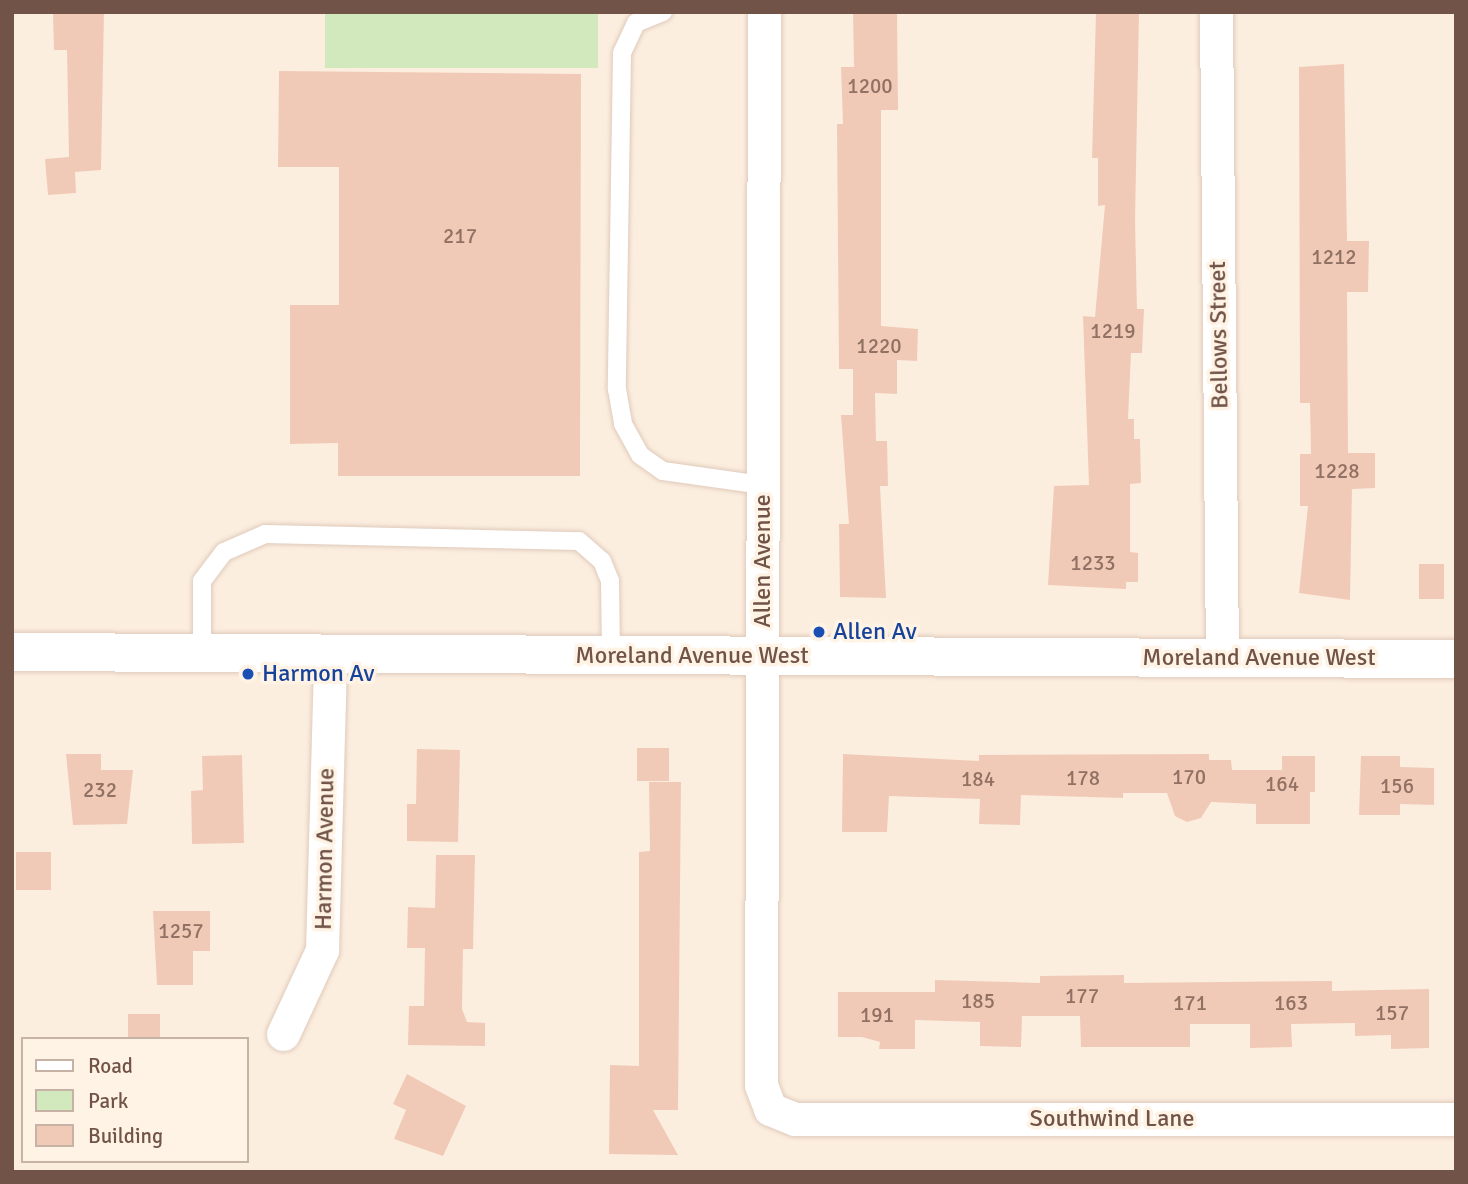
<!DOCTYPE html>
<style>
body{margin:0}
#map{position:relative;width:1468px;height:1184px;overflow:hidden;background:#fceedf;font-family:Signika,sans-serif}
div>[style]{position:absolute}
.green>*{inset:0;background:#d2e9be;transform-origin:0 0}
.building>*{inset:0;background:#f1cab7;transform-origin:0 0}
.roads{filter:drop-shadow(0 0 2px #dfcabb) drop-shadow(0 0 2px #dfcabb)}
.service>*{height:18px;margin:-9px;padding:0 9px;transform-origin:9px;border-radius:9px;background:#fff}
.minor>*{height:33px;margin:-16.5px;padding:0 16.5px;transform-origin:16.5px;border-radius:16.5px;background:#fff}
.tertiary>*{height:38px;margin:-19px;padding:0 19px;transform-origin:19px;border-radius:19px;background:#fff}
.dots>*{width:19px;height:19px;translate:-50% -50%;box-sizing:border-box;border:4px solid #fff3e5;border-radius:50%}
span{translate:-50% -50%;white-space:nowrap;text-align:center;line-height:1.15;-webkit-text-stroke:7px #fff3e5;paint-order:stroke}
.number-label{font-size:21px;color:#917163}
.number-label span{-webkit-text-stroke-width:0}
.street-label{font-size:24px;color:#715347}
.transit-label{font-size:24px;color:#164399}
.left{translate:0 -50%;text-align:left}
.frame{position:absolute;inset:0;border:14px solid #715347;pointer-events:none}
.legend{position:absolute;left:21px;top:1037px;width:228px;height:126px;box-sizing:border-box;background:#fff3e5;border:2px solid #c6b3a6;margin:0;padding:9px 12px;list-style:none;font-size:21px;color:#715347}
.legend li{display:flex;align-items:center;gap:14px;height:35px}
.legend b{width:35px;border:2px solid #c6b3a6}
</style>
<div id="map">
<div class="green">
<i style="left:325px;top:12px;width:273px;height:56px"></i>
</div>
<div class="building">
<i style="clip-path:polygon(104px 12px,101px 170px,75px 172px,76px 193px,48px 195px,45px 159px,69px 157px,67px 50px,54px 50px,53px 13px)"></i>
<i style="clip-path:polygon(853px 12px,897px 12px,898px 110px,881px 110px,881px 326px,918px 329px,917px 361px,897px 360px,897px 394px,875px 393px,876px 441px,887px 441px,888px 486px,880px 486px,886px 598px,840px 597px,839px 524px,849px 524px,841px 415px,853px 415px,853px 369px,839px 369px,837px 124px,843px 124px,841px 67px,854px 67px)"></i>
<i style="clip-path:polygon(1096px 12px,1139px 12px,1135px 220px,1137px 309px,1144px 309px,1142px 353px,1131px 353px,1128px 419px,1134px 419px,1134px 439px,1140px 439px,1141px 483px,1130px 484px,1130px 552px,1138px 553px,1138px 582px,1126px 582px,1126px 589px,1048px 585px,1054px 486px,1089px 485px,1083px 316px,1095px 317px,1105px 205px,1098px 206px,1098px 158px,1092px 158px)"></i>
<i style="clip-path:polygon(1344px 64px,1347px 241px,1369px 241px,1368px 292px,1347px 292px,1348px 453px,1375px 453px,1375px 488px,1352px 489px,1350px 600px,1299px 593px,1308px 506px,1300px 506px,1300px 454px,1311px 454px,1310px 403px,1300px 403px,1299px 67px)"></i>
<i style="clip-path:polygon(279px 71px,581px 74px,580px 476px,338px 476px,338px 443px,290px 444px,290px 305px,339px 305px,339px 167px,278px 167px)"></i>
<i style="left:1419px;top:564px;width:25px;height:35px"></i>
<i style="left:637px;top:748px;width:32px;height:33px"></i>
<i style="clip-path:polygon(417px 749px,460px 750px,458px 842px,407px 841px,407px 804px,416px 804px)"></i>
<i style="clip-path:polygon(66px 754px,101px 754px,101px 770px,133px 770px,127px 824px,73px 825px)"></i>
<i style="clip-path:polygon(843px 754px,979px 761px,979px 755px,1209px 754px,1209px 760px,1231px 760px,1232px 770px,1282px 770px,1282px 756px,1315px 756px,1315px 792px,1310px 792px,1310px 824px,1256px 824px,1256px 804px,1211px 802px,1201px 818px,1187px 822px,1175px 816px,1167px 793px,1123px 793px,1123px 798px,1021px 795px,1020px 825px,979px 824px,980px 799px,889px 796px,887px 832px,842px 832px)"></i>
<i style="clip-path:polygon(242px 755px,244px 843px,192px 844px,191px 791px,203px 790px,202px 756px)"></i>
<i style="clip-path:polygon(1361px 756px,1400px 756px,1400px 767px,1434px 768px,1434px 805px,1400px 804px,1400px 815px,1359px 815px)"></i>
<i style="clip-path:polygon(649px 782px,681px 782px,678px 1110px,653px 1110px,678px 1155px,609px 1154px,610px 1065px,639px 1066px,639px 852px,650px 851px)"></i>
<i style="left:16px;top:852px;width:35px;height:38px"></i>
<i style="clip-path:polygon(436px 855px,475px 855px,473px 949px,463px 949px,462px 1009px,467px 1022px,485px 1023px,485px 1046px,408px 1045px,409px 1006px,424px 1006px,425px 948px,407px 948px,408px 907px,435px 908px)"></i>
<i style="clip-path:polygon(153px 911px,210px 911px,210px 951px,193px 951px,193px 985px,157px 985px)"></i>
<i style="clip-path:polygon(1124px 975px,1124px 983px,1332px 981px,1332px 991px,1429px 989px,1429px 1048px,1391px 1049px,1391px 1035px,1355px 1036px,1355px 1023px,1291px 1024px,1292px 1047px,1250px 1048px,1250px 1024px,1190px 1024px,1190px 1047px,1081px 1047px,1080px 1016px,1022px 1016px,1021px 1047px,980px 1046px,980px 1022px,915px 1020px,915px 1049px,879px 1049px,880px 1042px,862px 1037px,838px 1037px,838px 992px,935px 992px,935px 980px,1040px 983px,1040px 976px)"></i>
<i style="left:128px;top:1014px;width:32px;height:25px"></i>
<i style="clip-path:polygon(407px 1074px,466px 1106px,443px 1156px,394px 1139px,406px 1110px,393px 1104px)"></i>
</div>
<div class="roads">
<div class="service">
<i style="left:663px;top:12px;width:29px;rotate:158deg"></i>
<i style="left:636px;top:23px;width:33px;rotate:115deg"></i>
<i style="left:622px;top:53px;width:336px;rotate:90.9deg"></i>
<i style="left:617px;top:389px;width:36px;rotate:80deg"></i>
<i style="left:623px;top:424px;width:35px;rotate:61deg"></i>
<i style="left:640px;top:455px;width:28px;rotate:35deg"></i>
<i style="left:663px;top:471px;width:101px;rotate:8deg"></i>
<i style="left:202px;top:654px;width:73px;rotate:-90deg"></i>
<i style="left:202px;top:581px;width:36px;rotate:-53deg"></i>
<i style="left:224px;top:552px;width:45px;rotate:-23.7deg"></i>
<i style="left:265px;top:534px;width:314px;rotate:1.3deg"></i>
<i style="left:579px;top:541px;width:30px;rotate:41deg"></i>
<i style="left:602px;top:561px;width:22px;rotate:68deg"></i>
<i style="left:610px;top:581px;width:75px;rotate:89.2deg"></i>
</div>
<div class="minor">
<i style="left:764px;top:12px;width:1073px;rotate:90.16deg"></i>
<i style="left:761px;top:1085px;width:26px;rotate:69deg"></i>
<i style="left:770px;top:1109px;width:27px;rotate:22deg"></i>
<i style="left:795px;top:1119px;width:661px"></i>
<i style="left:1216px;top:12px;width:646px;rotate:89.47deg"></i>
<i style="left:283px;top:1034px;width:93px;rotate:-65.1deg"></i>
<i style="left:322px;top:950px;width:295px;rotate:-88.4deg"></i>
</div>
<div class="tertiary">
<i style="left:12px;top:652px;width:1444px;rotate:0.28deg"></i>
</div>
</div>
<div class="dots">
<i style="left:819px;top:632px;background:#1a4fb4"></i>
<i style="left:248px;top:674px;background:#1a4fb4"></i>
</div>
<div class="number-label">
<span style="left:870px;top:86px">1200</span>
<span style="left:460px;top:236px">217</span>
<span style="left:1334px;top:257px">1212</span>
<span style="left:1113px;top:331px">1219</span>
<span style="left:879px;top:346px">1220</span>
<span style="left:1337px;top:471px">1228</span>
<span style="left:1093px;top:563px">1233</span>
<span style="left:1189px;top:777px">170</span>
<span style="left:1083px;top:778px">178</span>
<span style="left:978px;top:779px">184</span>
<span style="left:1282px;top:784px">164</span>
<span style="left:1397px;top:786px">156</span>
<span style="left:100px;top:790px">232</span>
<span style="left:181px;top:931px">1257</span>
<span style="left:1082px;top:996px">177</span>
<span style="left:978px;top:1001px">185</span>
<span style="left:1190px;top:1003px">171</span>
<span style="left:1291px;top:1003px">163</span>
<span style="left:1392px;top:1013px">157</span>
<span style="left:877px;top:1015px">191</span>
</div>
<div class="street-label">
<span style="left:1219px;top:335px;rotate:-91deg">Bellows Street</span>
<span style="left:763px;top:561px;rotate:-90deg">Allen Avenue</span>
<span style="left:692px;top:656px">Moreland Avenue West</span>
<span style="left:1259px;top:658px">Moreland Avenue West</span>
<span style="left:325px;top:849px;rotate:-89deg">Harmon Avenue</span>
<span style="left:1112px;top:1119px">Southwind Lane</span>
</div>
<div class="transit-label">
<span class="left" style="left:833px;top:632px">Allen Av</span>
<span class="left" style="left:262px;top:674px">Harmon Av</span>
</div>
<div class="frame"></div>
<ul class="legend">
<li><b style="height:9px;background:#fff"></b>Road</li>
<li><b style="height:19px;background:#d2e9be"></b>Park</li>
<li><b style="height:19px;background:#f1cab7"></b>Building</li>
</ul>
</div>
